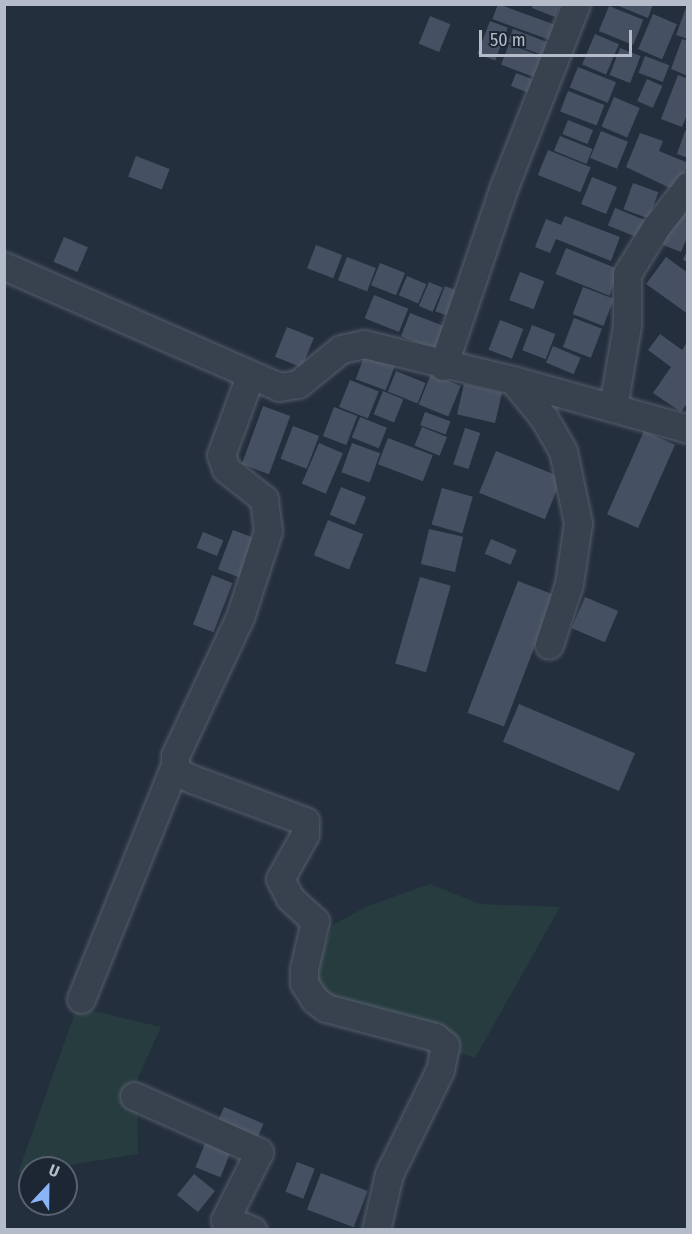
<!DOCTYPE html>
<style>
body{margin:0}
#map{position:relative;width:692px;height:1234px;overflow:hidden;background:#242f3e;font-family:"Fira Sans Condensed",sans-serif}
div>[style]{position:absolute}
.green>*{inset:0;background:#263c3f}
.building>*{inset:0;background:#455162;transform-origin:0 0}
.roads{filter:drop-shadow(0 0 2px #565f6c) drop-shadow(0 0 2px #565f6c)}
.minor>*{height:27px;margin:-13.5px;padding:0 13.5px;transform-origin:13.5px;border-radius:13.5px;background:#38414e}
span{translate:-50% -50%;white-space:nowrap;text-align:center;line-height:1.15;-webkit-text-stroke:4.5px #1d2633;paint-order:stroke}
.frame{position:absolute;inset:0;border:6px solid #b4bcc9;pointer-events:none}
.north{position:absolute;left:18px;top:1156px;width:60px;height:60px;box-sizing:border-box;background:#1d2633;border:2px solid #59626f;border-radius:50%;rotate:22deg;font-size:16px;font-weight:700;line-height:24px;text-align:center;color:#b4bcc9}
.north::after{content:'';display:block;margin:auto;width:21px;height:27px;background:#8ab4f8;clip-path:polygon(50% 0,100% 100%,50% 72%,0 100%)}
.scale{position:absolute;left:479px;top:30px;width:153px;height:27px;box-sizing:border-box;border:3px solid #b4bcc9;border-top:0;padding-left:8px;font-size:18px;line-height:21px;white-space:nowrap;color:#b4bcc9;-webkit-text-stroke:4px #1d2633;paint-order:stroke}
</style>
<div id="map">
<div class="green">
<i style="clip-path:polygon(430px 884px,480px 904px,560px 907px,475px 1058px,302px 1004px,333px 925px,368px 906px)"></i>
<i style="clip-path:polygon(77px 1007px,161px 1027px,137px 1080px,138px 1154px,18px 1173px)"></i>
</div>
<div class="building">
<i style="left:498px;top:4px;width:64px;height:16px;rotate:20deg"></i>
<i style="clip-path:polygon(533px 4px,560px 4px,555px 17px,532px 8px)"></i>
<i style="clip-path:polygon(614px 4px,653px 4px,648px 18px)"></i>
<i style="clip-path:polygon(687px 5px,688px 5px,688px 39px,676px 35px)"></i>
<i style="left:609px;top:6px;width:37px;height:27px;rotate:22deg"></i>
<i style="left:653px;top:14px;width:26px;height:38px;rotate:23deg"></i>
<i style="left:430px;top:16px;width:22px;height:30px;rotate:22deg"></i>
<i style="left:490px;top:21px;width:19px;height:35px;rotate:21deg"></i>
<i style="left:513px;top:29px;width:39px;height:14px;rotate:21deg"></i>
<i style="left:595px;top:34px;width:26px;height:33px;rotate:23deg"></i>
<i style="clip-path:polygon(682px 39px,688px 41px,688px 76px,671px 69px)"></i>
<i style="left:509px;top:44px;width:42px;height:22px;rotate:21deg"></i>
<i style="left:620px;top:48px;width:22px;height:29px;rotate:21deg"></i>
<i style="left:645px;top:56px;width:26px;height:18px;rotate:21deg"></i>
<i style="left:578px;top:67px;width:41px;height:22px;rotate:22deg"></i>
<i style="left:516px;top:73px;width:19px;height:14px;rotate:21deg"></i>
<i style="clip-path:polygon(678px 75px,688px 79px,688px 112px,682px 127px,661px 119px)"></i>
<i style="left:647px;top:79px;width:17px;height:24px;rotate:24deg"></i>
<i style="left:568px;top:91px;width:39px;height:22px;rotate:21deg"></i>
<i style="left:614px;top:97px;width:28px;height:32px;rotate:23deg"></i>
<i style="left:568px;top:120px;width:27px;height:15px;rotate:22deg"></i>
<i style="left:601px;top:131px;width:29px;height:29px;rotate:22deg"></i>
<i style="clip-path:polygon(685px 131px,688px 132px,688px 158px,677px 154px)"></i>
<i style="clip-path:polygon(640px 133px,663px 141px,659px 151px,688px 163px,678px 192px,626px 167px)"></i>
<i style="left:560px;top:136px;width:35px;height:16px;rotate:22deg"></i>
<i style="left:548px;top:150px;width:46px;height:27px;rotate:22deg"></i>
<i style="left:136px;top:156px;width:36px;height:22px;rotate:21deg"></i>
<i style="left:592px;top:177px;width:27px;height:29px;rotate:22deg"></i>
<i style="left:633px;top:183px;width:27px;height:28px;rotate:20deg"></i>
<i style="clip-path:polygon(679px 202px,688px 206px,688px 235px,681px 252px,663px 245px)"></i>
<i style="left:615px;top:208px;width:38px;height:19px;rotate:22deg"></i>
<i style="clip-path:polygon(565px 216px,620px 237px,611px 261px,556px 239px,550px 253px,535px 247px,546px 219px,561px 225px)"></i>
<i style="left:64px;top:237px;width:26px;height:27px;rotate:23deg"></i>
<i style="left:316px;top:245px;width:28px;height:25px;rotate:21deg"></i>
<i style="left:566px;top:248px;width:58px;height:28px;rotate:22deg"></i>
<i style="clip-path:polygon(688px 248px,688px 262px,683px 260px)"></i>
<i style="left:347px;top:257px;width:31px;height:25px;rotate:21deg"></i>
<i style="clip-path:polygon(666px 257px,688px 273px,688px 314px,646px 284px)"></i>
<i style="left:380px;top:263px;width:27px;height:24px;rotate:22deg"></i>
<i style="left:520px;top:272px;width:26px;height:30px;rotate:21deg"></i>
<i style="left:407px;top:276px;width:21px;height:21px;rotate:23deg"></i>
<i style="left:429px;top:282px;width:15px;height:26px;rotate:23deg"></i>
<i style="left:445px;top:286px;width:19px;height:27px;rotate:21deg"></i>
<i style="left:583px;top:287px;width:33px;height:29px;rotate:21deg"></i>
<i style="left:374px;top:295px;width:37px;height:25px;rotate:22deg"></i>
<i style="left:410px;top:313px;width:44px;height:25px;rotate:21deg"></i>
<i style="left:574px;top:318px;width:30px;height:31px;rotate:21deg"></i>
<i style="left:500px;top:320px;width:25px;height:32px;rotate:21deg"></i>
<i style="left:532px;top:325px;width:25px;height:27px;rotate:21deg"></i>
<i style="left:287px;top:327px;width:29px;height:32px;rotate:22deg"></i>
<i style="clip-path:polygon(660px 334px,682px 350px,688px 341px,688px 402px,681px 412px,653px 393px,671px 367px,648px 350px)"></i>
<i style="left:553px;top:346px;width:30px;height:18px;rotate:23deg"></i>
<i style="left:365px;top:354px;width:32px;height:27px;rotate:20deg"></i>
<i style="left:396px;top:371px;width:32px;height:22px;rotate:22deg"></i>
<i style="left:431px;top:374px;width:32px;height:33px;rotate:22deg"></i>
<i style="left:350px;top:380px;width:31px;height:29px;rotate:22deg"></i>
<i style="left:464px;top:384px;width:39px;height:31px;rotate:13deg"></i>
<i style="left:383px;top:391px;width:22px;height:25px;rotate:22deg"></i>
<i style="left:263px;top:406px;width:29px;height:62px;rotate:20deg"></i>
<i style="left:334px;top:407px;width:25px;height:31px;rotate:21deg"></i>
<i style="left:425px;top:412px;width:27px;height:14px;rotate:20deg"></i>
<i style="left:360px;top:417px;width:29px;height:22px;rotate:22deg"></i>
<i style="left:293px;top:426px;width:28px;height:35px;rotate:21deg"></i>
<i style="left:422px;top:427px;width:27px;height:20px;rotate:22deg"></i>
<i style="left:465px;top:428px;width:16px;height:38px;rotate:18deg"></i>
<i style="left:644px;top:431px;width:34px;height:91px;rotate:24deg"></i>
<i style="left:388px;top:438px;width:48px;height:28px;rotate:21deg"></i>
<i style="left:319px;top:443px;width:26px;height:44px;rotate:23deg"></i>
<i style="left:352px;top:443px;width:30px;height:31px;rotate:20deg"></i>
<i style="left:496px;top:451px;width:71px;height:45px;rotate:22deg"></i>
<i style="left:341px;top:487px;width:27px;height:30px;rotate:22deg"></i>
<i style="left:442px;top:488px;width:32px;height:38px;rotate:16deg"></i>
<i style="left:328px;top:520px;width:38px;height:38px;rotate:22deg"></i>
<i style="left:429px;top:529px;width:35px;height:36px;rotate:13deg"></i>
<i style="left:233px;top:530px;width:26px;height:42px;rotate:21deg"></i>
<i style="left:203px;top:532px;width:22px;height:17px;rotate:22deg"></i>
<i style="left:491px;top:539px;width:28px;height:16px;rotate:23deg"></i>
<i style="left:212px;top:575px;width:22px;height:53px;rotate:21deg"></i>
<i style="left:420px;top:577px;width:32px;height:90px;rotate:16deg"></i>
<i style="left:518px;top:581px;width:39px;height:141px;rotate:21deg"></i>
<i style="left:585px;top:597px;width:36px;height:34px;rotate:23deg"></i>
<i style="left:519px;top:704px;width:126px;height:41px;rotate:23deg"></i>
<i style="left:224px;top:1107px;width:43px;height:25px;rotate:23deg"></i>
<i style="left:210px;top:1131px;width:27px;height:39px;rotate:22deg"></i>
<i style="left:297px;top:1162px;width:19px;height:32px;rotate:21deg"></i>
<i style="left:321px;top:1173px;width:50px;height:39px;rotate:21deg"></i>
<i style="left:194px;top:1174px;width:27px;height:27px;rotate:39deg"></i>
</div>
<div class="roads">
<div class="minor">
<i style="left:4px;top:266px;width:300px;rotate:23.7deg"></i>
<i style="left:279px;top:387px;width:19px;rotate:-9deg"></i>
<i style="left:298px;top:384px;width:55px;rotate:-39.1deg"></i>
<i style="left:341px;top:349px;width:24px;rotate:-12deg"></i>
<i style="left:364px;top:344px;width:153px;rotate:13.6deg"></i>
<i style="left:513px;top:380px;width:182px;rotate:15.6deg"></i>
<i style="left:443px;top:366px;width:189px;rotate:-71.2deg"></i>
<i style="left:504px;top:187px;width:197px;rotate:-68.5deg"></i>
<i style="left:250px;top:376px;width:84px;rotate:110.2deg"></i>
<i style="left:221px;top:455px;width:15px;rotate:70deg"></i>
<i style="left:226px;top:469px;width:48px;rotate:38.3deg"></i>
<i style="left:264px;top:499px;width:32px;rotate:83deg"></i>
<i style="left:268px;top:531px;width:90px;rotate:108deg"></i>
<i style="left:240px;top:617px;width:153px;rotate:115.1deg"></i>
<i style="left:175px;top:756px;width:9px;rotate:90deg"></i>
<i style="left:175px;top:765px;width:9px;rotate:63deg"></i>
<i style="left:179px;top:773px;width:14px;rotate:25deg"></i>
<i style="left:192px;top:779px;width:121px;rotate:20.4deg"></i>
<i style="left:305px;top:821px;width:13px;rotate:90deg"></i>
<i style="left:305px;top:834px;width:51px;rotate:119.1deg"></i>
<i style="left:280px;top:879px;width:21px;rotate:62deg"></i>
<i style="left:290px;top:898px;width:34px;rotate:43deg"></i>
<i style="left:315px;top:921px;width:49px;rotate:102.9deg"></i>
<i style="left:304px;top:969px;width:14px;rotate:90deg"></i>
<i style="left:304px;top:983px;width:20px;rotate:57deg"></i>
<i style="left:315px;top:1000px;width:14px;rotate:36deg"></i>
<i style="left:326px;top:1008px;width:113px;rotate:14.9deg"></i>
<i style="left:435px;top:1037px;width:13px;rotate:39deg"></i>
<i style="left:445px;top:1045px;width:25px;rotate:101deg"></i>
<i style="left:440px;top:1070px;width:116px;rotate:116.1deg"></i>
<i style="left:389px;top:1174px;width:57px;rotate:103.1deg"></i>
<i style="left:513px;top:380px;width:49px;rotate:50.8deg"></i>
<i style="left:544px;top:418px;width:38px;rotate:60deg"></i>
<i style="left:563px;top:451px;width:74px;rotate:78.2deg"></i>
<i style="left:578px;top:523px;width:62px;rotate:98.4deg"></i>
<i style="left:569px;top:584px;width:64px;rotate:108.2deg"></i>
<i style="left:613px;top:407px;width:83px;rotate:-80.3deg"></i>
<i style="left:627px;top:325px;width:51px;rotate:-90deg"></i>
<i style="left:627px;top:274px;width:55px;rotate:-58.3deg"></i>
<i style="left:656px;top:227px;width:52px;rotate:-52deg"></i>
<i style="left:81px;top:999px;width:252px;rotate:-68.1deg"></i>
<i style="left:134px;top:1096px;width:137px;rotate:24.1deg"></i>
<i style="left:259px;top:1152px;width:76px;rotate:116.6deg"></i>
<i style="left:225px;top:1220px;width:29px;rotate:20deg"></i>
</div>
</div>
<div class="frame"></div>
<div class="north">U</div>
<div class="scale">50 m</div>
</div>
